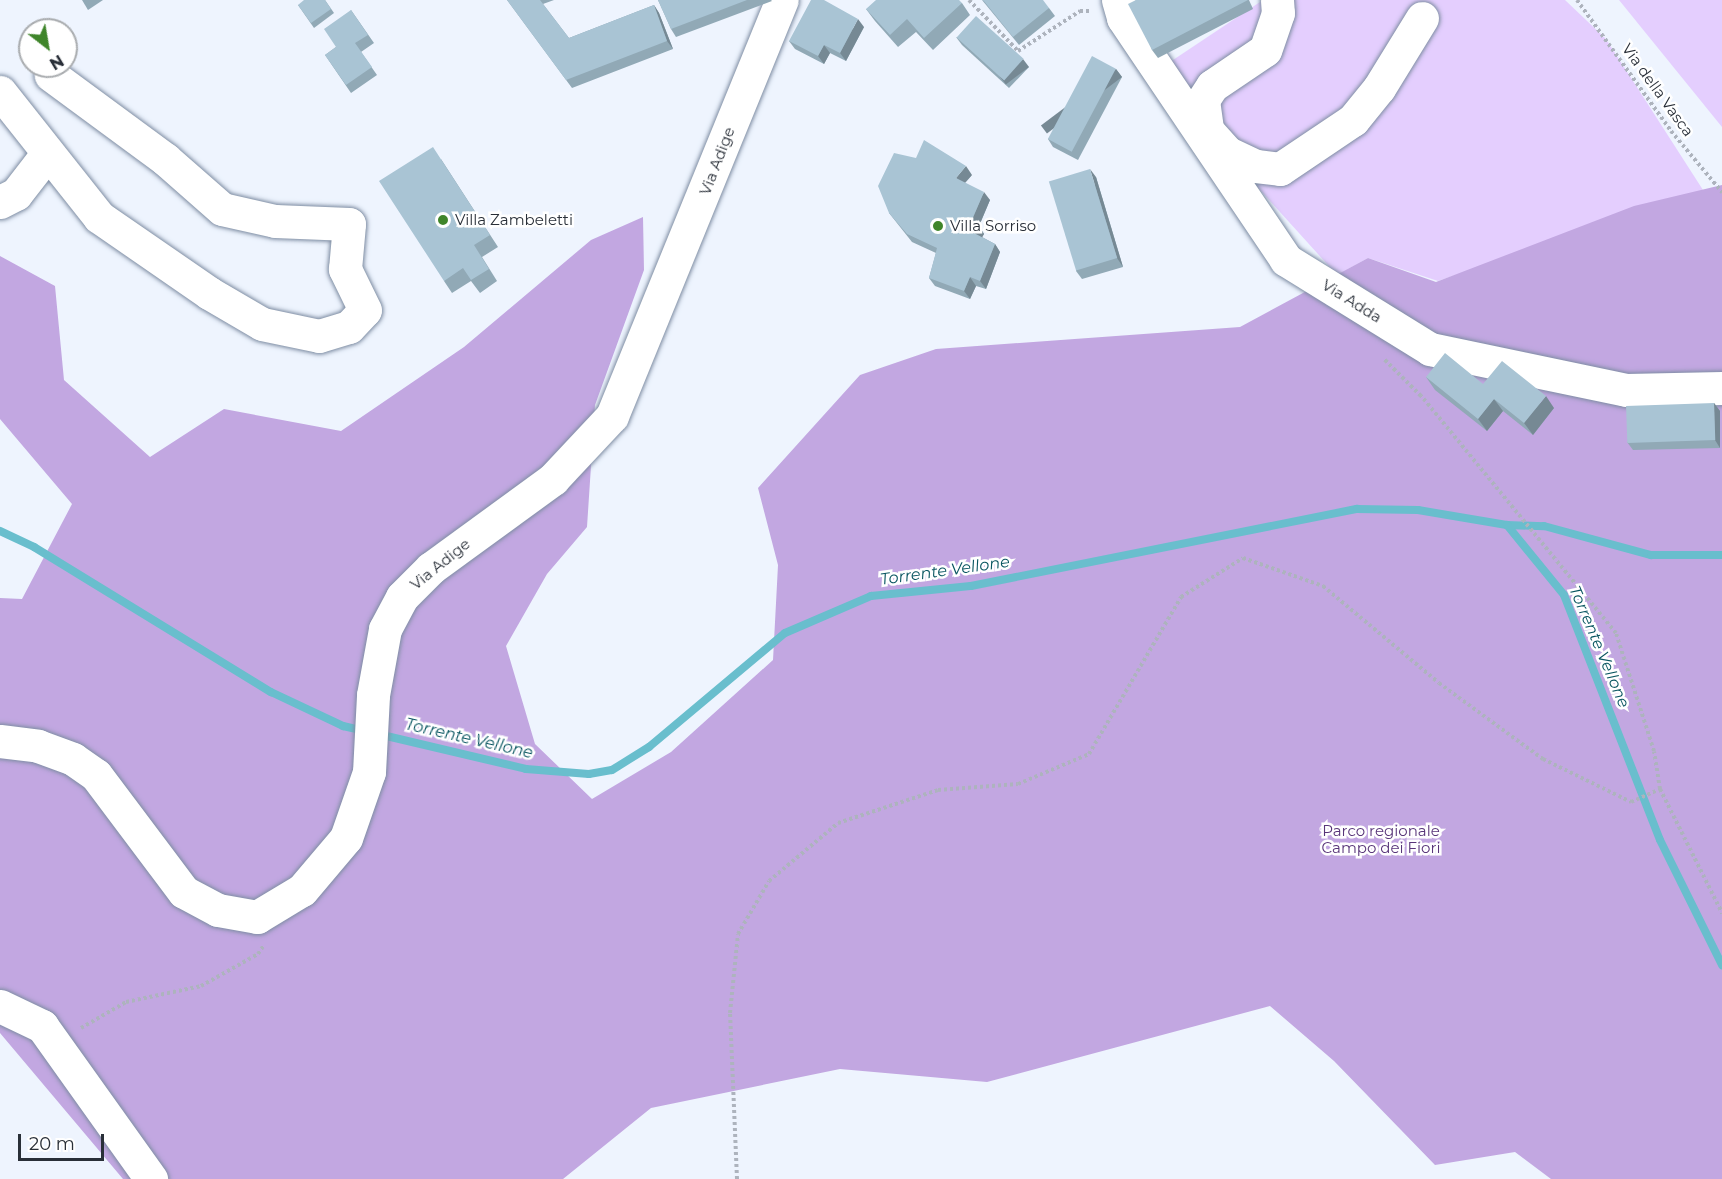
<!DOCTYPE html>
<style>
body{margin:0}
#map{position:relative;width:1722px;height:1179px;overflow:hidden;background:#eef4fe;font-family:Montserrat,sans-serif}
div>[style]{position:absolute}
.green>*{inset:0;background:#e4cefe}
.forest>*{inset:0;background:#c2a7e1}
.stream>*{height:8px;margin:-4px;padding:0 4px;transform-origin:4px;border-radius:4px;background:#69becd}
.path>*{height:4px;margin-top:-2px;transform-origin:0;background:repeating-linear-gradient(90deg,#adb3bd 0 3px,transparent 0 6px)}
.roads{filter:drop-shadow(0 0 2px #7e8da3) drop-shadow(0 0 2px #7e8da3)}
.minor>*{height:33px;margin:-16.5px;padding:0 16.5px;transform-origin:16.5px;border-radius:16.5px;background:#fff}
.wall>*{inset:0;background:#91a9b6}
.shaded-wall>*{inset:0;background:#768994;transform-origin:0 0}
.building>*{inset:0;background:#a9c4d4;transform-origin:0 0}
.dots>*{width:16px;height:16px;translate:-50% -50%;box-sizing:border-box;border:3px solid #fff;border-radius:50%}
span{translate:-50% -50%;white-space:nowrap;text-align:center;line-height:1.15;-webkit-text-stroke:5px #fff;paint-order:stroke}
.street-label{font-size:15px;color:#292f38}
.poi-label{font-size:15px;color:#292f38}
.left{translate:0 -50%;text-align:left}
.park-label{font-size:15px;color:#583579}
.water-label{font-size:16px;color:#085560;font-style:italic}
.north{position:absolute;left:18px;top:18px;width:60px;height:60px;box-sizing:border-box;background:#fff;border:2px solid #a9acaf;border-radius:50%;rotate:149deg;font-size:16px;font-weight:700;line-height:24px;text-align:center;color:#292f38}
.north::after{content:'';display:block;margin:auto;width:21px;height:27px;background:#3f852a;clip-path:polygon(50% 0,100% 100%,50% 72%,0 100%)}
.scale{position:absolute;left:18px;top:1134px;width:86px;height:27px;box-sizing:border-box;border:3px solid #292f38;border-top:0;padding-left:8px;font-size:18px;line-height:21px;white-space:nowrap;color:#292f38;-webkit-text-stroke:4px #fff;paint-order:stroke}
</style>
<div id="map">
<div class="green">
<i style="clip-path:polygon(1263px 0,1565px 0,1606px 39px,1703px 190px,1438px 281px,1368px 258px,1337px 275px,1172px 93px,1158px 70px)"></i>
<i style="clip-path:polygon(1619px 0,1722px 0,1722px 127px)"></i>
</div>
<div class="forest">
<i style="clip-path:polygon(1722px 185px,1722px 1179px,1551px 1179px,1515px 1152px,1435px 1165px,1334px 1061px,1270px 1006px,987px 1082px,840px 1069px,651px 1108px,563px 1179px,123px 1179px,0 1033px,0 598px,22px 599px,72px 504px,0 419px,0 256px,55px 286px,64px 380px,150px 457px,224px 409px,341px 431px,464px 347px,591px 240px,643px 217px,644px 270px,595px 405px,587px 527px,547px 574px,506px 646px,535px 744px,592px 799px,671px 752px,773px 660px,778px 565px,758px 488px,860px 375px,936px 349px,1240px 327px,1368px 258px,1436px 282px,1634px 206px)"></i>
</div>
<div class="stream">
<i style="left:1507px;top:525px;width:37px;rotate:2deg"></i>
<i style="left:1544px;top:526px;width:111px;rotate:15.2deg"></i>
<i style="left:1651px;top:555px;width:71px"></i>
<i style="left:0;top:531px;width:38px;rotate:25deg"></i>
<i style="left:34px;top:547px;width:278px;rotate:31.5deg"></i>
<i style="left:271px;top:692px;width:80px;rotate:25.3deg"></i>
<i style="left:343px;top:726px;width:23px;rotate:13deg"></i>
<i style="left:378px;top:734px;width:152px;rotate:13.3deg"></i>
<i style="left:526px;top:769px;width:63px;rotate:4.5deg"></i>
<i style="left:589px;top:774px;width:23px;rotate:-10deg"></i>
<i style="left:612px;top:770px;width:44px;rotate:-31.9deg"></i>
<i style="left:649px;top:747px;width:177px;rotate:-40deg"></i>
<i style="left:785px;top:633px;width:94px;rotate:-23.3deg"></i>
<i style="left:871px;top:596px;width:100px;rotate:-5.7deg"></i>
<i style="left:971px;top:586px;width:394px;rotate:-11.3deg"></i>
<i style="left:1357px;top:509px;width:61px;rotate:0.9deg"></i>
<i style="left:1418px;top:510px;width:90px;rotate:9.6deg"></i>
<i style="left:1507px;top:525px;width:90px;rotate:50.8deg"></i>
<i style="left:1564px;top:595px;width:263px;rotate:68.6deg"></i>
<i style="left:1660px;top:840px;width:140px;rotate:63.6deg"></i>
</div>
<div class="path">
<i style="left:969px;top:0;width:71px;rotate:46.1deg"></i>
<i style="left:1018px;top:51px;width:74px;rotate:-32.8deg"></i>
<i style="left:1080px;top:11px;width:11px"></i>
<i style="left:1577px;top:0;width:161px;rotate:54.3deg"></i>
<i style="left:1671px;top:131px;width:80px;rotate:50.1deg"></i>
<i style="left:1660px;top:789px;width:139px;rotate:63.4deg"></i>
<i style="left:81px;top:1028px;width:52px;rotate:-30deg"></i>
<i style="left:126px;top:1002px;width:77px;rotate:-12deg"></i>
<i style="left:201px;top:986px;width:65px;rotate:-29.3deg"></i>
<i style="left:258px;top:954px;width:11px;rotate:-56deg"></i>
<i style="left:737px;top:1179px;width:166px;rotate:-92.4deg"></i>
<i style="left:730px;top:1013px;width:79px;rotate:-84.2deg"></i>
<i style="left:738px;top:934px;width:61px;rotate:-59.7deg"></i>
<i style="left:769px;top:881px;width:90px;rotate:-40deg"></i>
<i style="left:838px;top:823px;width:105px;rotate:-18.3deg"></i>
<i style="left:938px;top:790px;width:80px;rotate:-4.3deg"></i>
<i style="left:1018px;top:784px;width:77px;rotate:-22.9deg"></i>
<i style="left:1089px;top:754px;width:182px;rotate:-59.6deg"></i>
<i style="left:1181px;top:597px;width:73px;rotate:-32.2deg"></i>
<i style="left:1243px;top:558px;width:85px;rotate:19.3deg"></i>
<i style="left:1323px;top:586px;width:151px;rotate:39.9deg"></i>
<i style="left:1439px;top:683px;width:129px;rotate:36.2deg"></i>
<i style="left:1543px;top:759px;width:98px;rotate:26deg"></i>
<i style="left:1631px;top:802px;width:32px;rotate:-24deg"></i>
<i style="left:1660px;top:789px;width:38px;rotate:-99deg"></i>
<i style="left:1654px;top:751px;width:124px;rotate:-107.9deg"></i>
<i style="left:1616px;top:633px;width:307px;rotate:-129.4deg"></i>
<i style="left:1421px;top:396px;width:52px;rotate:-135deg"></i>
</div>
<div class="roads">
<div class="minor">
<i style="left:1118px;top:0;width:19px;rotate:74deg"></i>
<i style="left:1123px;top:18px;width:292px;rotate:56deg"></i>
<i style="left:1286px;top:260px;width:169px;rotate:31.7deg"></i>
<i style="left:1430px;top:349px;width:200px;rotate:11.8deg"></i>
<i style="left:1626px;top:390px;width:96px;rotate:-1.2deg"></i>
<i style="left:1277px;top:0;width:13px;rotate:86deg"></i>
<i style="left:1278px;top:13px;width:39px;rotate:109deg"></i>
<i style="left:1265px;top:50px;width:64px;rotate:145.8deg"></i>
<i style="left:1212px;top:86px;width:17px;rotate:123deg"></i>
<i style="left:1203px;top:100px;width:30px;rotate:82deg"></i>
<i style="left:1207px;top:130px;width:31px;rotate:48deg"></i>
<i style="left:1228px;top:153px;width:31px;rotate:25deg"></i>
<i style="left:1256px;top:166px;width:24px;rotate:7deg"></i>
<i style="left:1280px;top:169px;width:88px;rotate:-33.9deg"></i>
<i style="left:1353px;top:120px;width:41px;rotate:-50.9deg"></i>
<i style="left:1379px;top:88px;width:82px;rotate:-58.4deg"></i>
<i style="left:0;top:92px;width:159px;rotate:51.6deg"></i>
<i style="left:99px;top:217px;width:134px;rotate:34.6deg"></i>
<i style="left:209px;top:293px;width:61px;rotate:30.3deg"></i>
<i style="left:262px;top:324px;width:58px;rotate:11.9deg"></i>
<i style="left:319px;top:336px;width:31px;rotate:-17deg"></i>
<i style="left:349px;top:327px;width:23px;rotate:-47deg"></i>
<i style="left:365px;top:310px;width:46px;rotate:-116deg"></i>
<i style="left:345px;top:269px;width:45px;rotate:-84.9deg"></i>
<i style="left:349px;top:224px;width:74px;rotate:-177.7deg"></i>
<i style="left:275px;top:221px;width:54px;rotate:-167.2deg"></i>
<i style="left:222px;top:209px;width:76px;rotate:-138.7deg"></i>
<i style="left:165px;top:159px;width:142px;rotate:-143.6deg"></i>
<i style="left:0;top:202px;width:18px;rotate:-27deg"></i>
<i style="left:16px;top:194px;width:51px;rotate:-52.2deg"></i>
<i style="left:0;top:741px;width:38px;rotate:7deg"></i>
<i style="left:38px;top:746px;width:37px;rotate:20deg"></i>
<i style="left:73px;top:759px;width:28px;rotate:35deg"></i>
<i style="left:96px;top:775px;width:146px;rotate:53.1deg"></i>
<i style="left:184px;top:892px;width:38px;rotate:28deg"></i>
<i style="left:218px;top:910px;width:40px;rotate:10deg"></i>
<i style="left:257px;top:917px;width:52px;rotate:-31deg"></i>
<i style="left:302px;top:890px;width:68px;rotate:-49.8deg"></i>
<i style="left:346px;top:838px;width:70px;rotate:-70.8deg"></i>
<i style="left:369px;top:772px;width:77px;rotate:-87deg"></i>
<i style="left:373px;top:695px;width:67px;rotate:-79.7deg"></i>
<i style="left:385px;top:629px;width:36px;rotate:-62deg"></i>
<i style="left:402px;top:597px;width:41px;rotate:-45deg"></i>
<i style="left:431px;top:568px;width:151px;rotate:-36.1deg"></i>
<i style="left:553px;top:479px;width:86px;rotate:-46.9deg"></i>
<i style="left:612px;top:416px;width:449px;rotate:-67.8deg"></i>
<i style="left:0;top:1006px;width:47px;rotate:25.5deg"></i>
<i style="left:42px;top:1026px;width:188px;rotate:54.5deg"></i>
</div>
</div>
<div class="wall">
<i style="clip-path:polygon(82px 0,103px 0,88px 10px)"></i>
<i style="clip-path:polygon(325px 0,334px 13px,314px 28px,298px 5px)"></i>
<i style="clip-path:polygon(507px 0,554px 0,543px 4px,569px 38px,654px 5px,659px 13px,673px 49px,572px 88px)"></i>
<i style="clip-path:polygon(658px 0,771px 0,772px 1px,676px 37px,671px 29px)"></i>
<i style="clip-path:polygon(982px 0,1049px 8px,1055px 16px,1019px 45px)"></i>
<i style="clip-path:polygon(1136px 0,1249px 0,1253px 9px,1158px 58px,1152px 50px)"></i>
<i style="clip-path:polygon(962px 3px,970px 15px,933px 50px,916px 32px,898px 47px,875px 21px,866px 9px)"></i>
<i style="clip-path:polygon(351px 10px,374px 43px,361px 52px,377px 75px,351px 93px,325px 55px,336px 47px)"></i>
<i style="clip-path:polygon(864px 27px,846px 61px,830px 53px,824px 64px,795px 49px,789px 41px)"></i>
<i style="clip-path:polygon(956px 37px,1029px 67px,1009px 88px,962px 45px)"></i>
<i style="clip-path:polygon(1116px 69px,1122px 77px,1078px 160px,1053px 147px,1048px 139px)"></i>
<i style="clip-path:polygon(441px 159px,498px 247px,482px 257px,497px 281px,480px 293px,471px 281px,452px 293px,444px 281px)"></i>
<i style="clip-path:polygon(972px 175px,965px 183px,990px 200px,979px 226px,984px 234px,982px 237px,995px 244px,1000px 252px,986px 289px,976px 286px,970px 299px,935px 286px,929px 278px,936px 253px,912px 242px,889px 213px)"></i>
<i style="clip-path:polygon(1096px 177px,1123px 267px,1082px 279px,1076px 271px)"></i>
<i style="clip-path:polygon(1426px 377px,1483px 384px,1554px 408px,1533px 435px,1503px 411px,1487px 431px,1435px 390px)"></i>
<i style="clip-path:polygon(1714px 403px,1720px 411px,1720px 448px,1633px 450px,1627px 442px)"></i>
</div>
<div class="shaded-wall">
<i style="clip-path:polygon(654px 5px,659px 13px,673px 49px,667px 41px)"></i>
<i style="clip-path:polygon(858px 19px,864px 27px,846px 61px,840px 53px)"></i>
<i style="clip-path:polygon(824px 45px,830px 53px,824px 64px,818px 56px)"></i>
<i style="left:1023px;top:59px;width:10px;height:29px;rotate:53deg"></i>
<i style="left:1116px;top:69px;width:10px;height:94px;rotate:53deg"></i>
<i style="clip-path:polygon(966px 166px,972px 175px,962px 186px,956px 178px)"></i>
<i style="clip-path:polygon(1090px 169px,1096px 177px,1123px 267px,1117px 258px)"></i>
<i style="clip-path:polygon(984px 192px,990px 200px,979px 226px,984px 234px,980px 241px,974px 233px,971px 222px)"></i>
<i style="clip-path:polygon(995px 244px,1000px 252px,986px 289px,980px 281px)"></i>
<i style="clip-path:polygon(970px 277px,976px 286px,970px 299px,964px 291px)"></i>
<i style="clip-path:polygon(1546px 396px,1554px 408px,1533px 435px,1524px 423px)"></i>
<i style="clip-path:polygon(1494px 399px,1503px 411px,1487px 431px,1478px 419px)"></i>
<i style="clip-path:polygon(1714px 403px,1720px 411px,1720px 448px,1715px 440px)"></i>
</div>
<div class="building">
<i style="clip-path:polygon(304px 0,325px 0,331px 9px,311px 23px,298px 5px)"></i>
<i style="clip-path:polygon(507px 0,540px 0,569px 38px,654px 5px,667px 41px,566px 80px)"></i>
<i style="clip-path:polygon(658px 0,747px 0,671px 29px)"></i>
<i style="clip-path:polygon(811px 0,824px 0,858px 19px,840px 53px,824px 45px,818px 56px,789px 41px)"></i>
<i style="clip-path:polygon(876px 0,959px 0,962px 3px,924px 38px,907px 19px,890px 35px,866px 9px)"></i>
<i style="clip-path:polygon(983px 0,1043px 0,1049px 8px,1013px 37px)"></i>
<i style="clip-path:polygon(1136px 0,1248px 0,1152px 50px,1128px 4px)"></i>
<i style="clip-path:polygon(351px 10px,368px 35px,355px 43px,372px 67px,346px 85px,325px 55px,336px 47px,324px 29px)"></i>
<i style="left:976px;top:16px;width:64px;height:29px;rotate:42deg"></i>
<i style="left:1092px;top:56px;width:27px;height:94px;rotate:28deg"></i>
<i style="clip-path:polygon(924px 140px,966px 166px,956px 178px,984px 192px,971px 222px,978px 226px,974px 233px,995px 244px,980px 281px,970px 277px,964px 291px,929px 278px,937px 248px,907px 234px,889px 213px,878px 186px,894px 153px,916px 158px)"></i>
<i style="clip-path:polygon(433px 147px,490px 235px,474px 245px,489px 269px,471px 280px,463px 268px,444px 281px,379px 181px)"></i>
<i style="left:1090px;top:169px;width:93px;height:43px;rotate:73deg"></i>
<i style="clip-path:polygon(1445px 353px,1483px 384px,1502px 361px,1546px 396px,1524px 423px,1494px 399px,1478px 419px,1426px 377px)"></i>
<i style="left:1714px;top:403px;width:37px;height:88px;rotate:88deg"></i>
</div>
<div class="dots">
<i style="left:443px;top:220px;background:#3f852a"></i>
<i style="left:938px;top:226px;background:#3f852a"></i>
</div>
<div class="street-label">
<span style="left:1658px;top:90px;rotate:54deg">Via della Vasca</span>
<span style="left:717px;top:161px;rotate:-69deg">Via Adige</span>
<span style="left:1352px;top:301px;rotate:32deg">Via Adda</span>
<span style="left:440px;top:564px;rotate:-39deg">Via Adige</span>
</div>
<div class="poi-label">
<span class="left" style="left:455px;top:220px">Villa Zambeletti</span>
<span class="left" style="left:950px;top:226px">Villa Sorriso</span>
</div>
<div class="park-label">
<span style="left:1381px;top:839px">Parco regionale<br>Campo dei Fiori</span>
</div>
<div class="water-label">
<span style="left:945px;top:571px;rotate:-8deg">Torrente Vellone</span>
<span style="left:1599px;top:647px;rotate:67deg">Torrente Vellone</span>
<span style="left:469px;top:739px;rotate:13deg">Torrente Vellone</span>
</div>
<div class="north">N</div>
<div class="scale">20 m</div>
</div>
